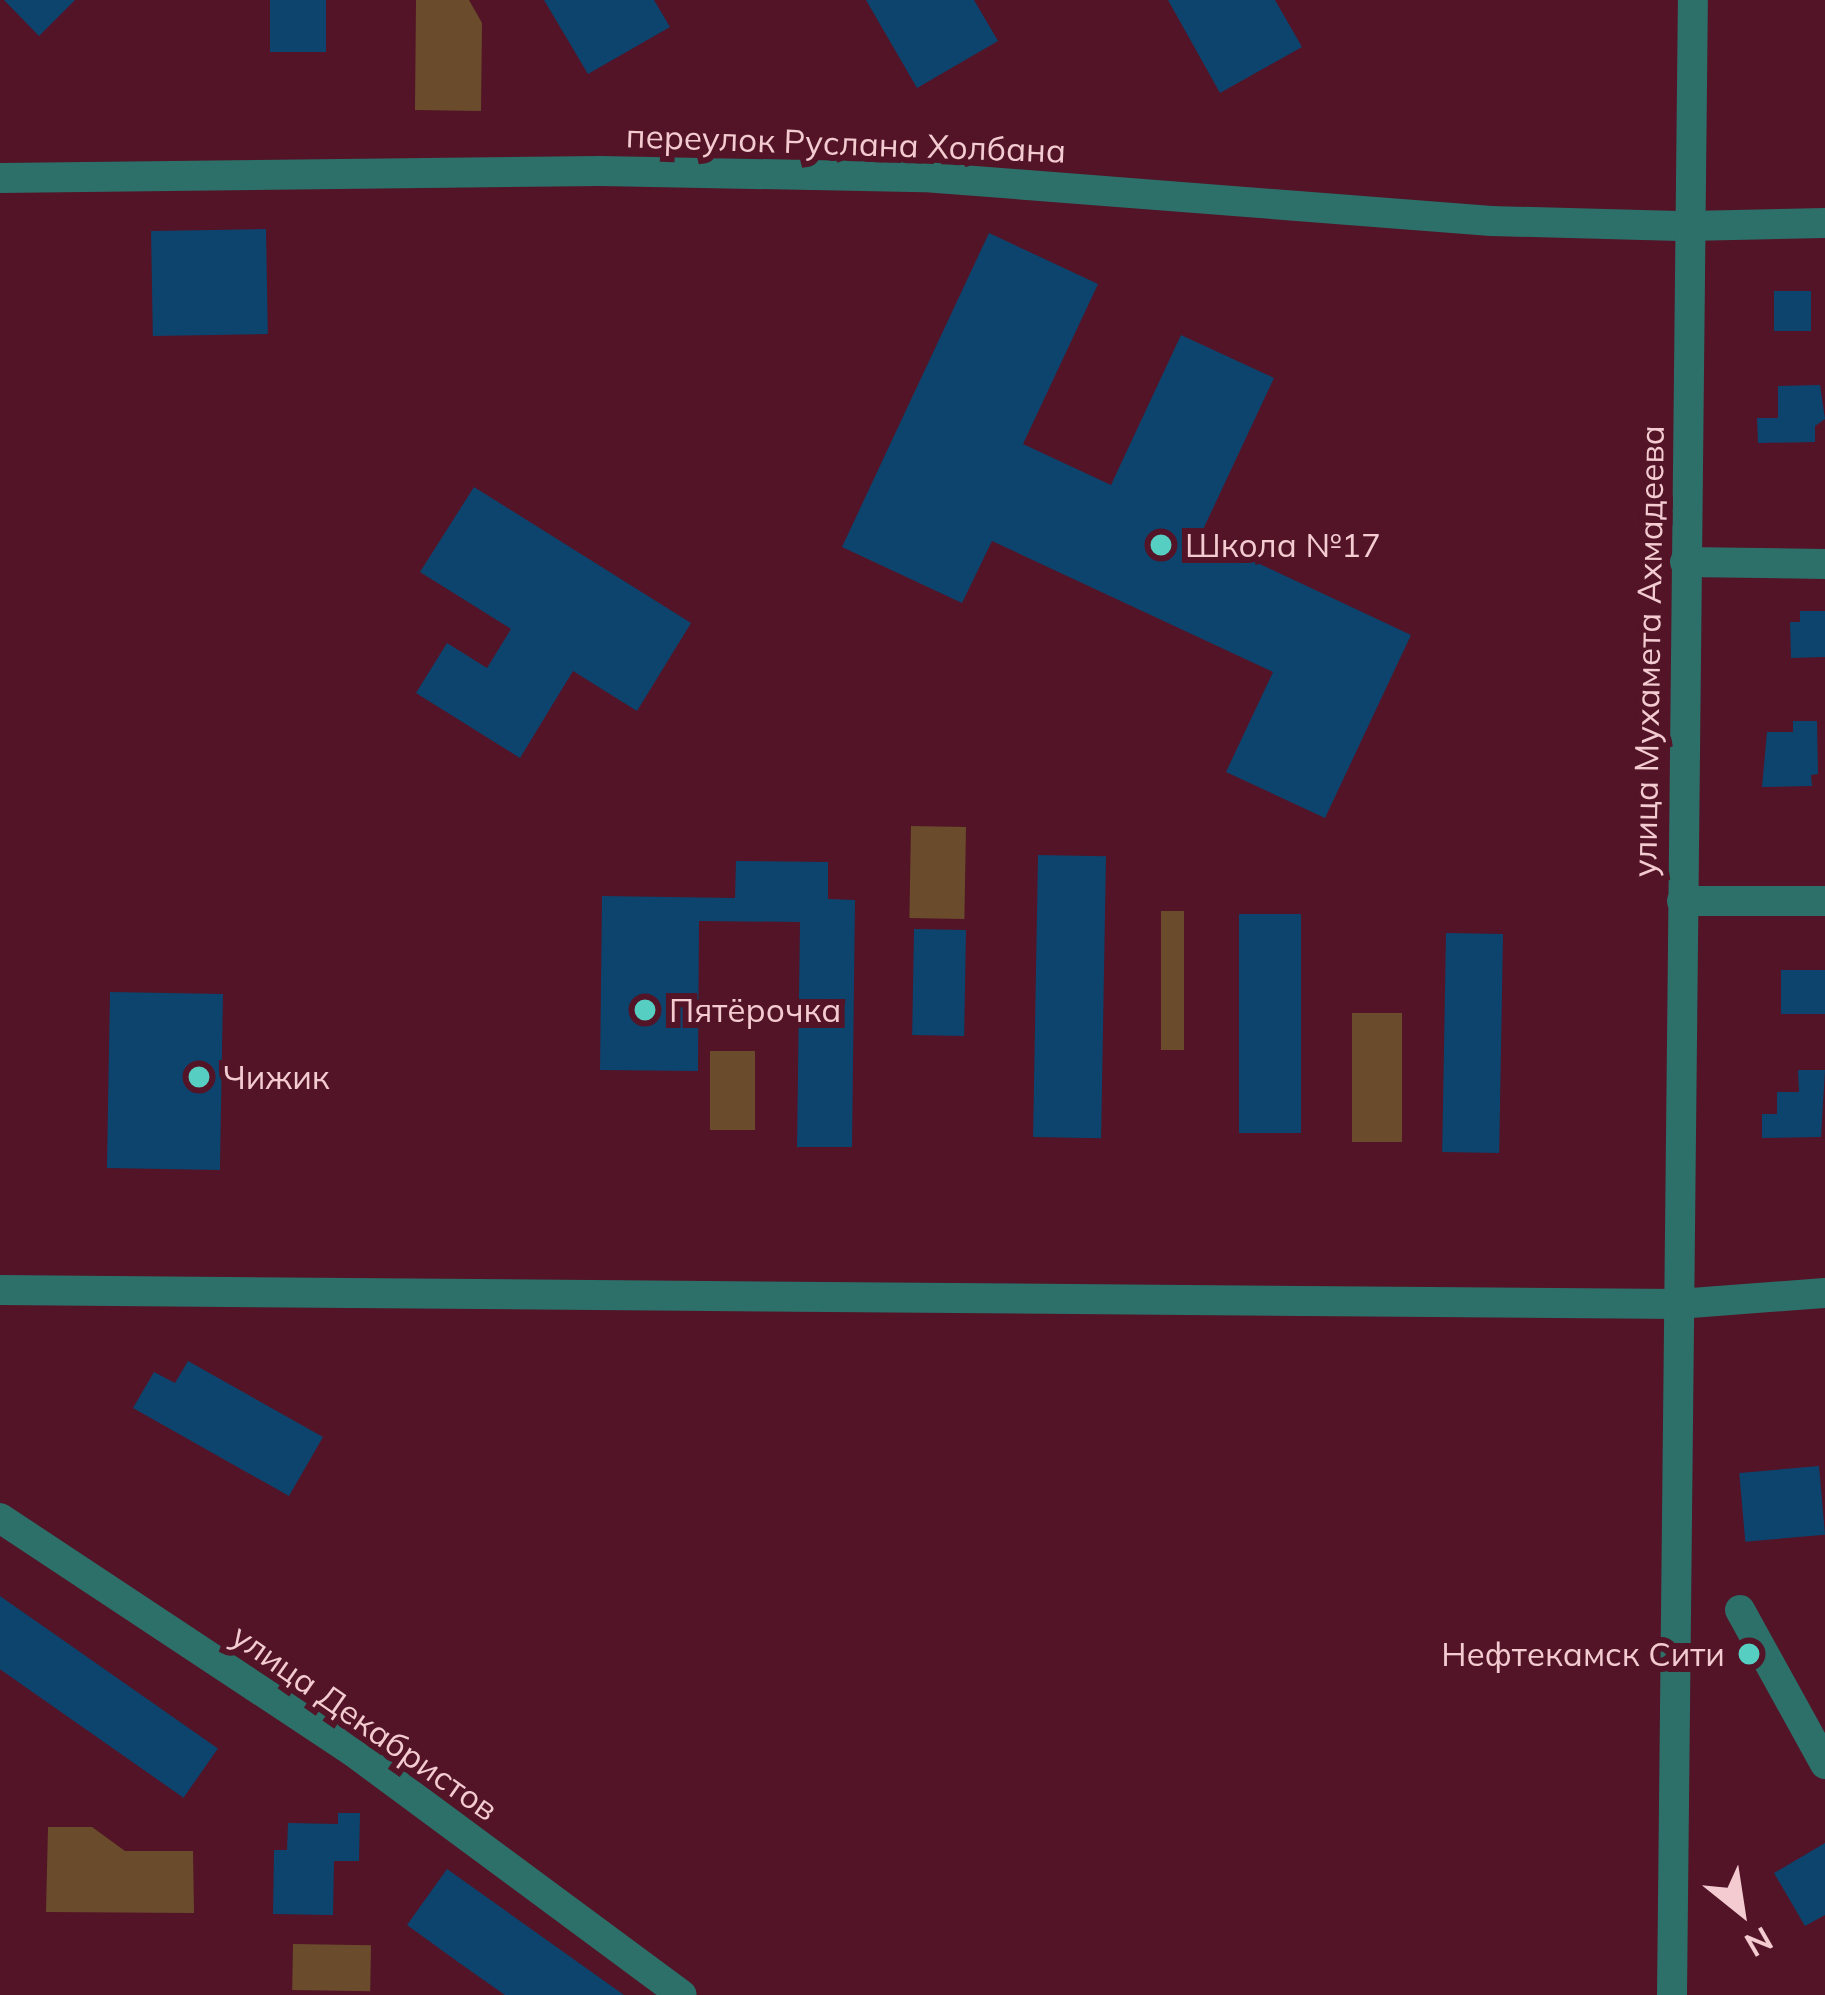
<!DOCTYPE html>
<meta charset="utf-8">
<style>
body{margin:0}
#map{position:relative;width:1825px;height:1995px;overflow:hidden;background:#521426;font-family:Mulish,sans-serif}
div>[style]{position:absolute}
.green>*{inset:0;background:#6a4c2c;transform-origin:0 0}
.building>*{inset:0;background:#0d446e;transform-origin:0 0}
.minor>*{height:30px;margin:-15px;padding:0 15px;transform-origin:15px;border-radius:15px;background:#2d6f69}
.dots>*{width:33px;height:33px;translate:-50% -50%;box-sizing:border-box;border:6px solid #521426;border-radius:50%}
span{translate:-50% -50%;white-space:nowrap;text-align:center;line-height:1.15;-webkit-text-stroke:12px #521426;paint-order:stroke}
.street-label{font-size:33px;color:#f3cbd1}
.poi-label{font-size:33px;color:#f3cbd1}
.left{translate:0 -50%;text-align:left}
.right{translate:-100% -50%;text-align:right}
.north{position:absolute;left:1681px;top:1851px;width:120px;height:120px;-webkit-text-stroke:9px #521426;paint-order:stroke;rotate:150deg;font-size:33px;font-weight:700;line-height:48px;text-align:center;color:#f3cbd1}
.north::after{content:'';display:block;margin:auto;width:42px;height:54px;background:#f3cbd1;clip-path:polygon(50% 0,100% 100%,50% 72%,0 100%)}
</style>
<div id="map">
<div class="green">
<i style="clip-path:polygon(416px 0,469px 0,482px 23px,481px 111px,415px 110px)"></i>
<i style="left:911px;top:826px;width:55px;height:92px;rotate:1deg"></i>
<i style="left:1161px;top:911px;width:23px;height:139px"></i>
<i style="left:1352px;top:1013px;width:50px;height:129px"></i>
<i style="left:710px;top:1051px;width:45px;height:79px"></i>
<i style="clip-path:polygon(48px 1827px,92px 1827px,125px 1851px,193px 1851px,194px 1913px,46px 1912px)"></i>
<i style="left:293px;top:1944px;width:78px;height:46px;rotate:1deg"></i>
</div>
<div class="building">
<i style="clip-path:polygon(4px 0,75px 0,39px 36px)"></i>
<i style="left:270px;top:0;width:56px;height:52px"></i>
<i style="clip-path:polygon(544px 0,654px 0,670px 27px,588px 74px)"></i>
<i style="clip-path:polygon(866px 0,974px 0,998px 41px,917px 88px)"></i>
<i style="clip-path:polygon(1168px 0,1275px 0,1302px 47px,1220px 93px)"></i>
<i style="left:266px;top:229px;width:105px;height:115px;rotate:89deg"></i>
<i style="clip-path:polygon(989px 233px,1098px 284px,1023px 444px,1111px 485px,1181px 335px,1274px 378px,1200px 536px,1411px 635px,1325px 818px,1226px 772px,1273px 672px,992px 541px,962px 603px,842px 547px)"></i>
<i style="left:1774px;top:291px;width:37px;height:40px"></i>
<i style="clip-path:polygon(1820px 385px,1825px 419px,1815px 426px,1815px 442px,1758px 443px,1757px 418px,1778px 418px,1778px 386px)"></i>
<i style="clip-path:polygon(474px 487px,691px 623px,637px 711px,573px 671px,520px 758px,416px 693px,447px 643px,487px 668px,511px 629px,420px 572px)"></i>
<i style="clip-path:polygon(1800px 611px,1825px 611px,1825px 657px,1791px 658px,1790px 622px,1800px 622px)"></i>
<i style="clip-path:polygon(1793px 721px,1817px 721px,1818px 774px,1811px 775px,1812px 786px,1762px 787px,1767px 732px,1793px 732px)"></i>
<i style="left:1038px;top:855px;width:68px;height:282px;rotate:1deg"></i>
<i style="clip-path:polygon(736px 861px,828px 862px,828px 899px,855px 900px,852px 1147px,797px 1147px,800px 922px,699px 921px,698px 1071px,600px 1070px,602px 896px,735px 898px)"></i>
<i style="left:1239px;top:914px;width:62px;height:219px"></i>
<i style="left:914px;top:929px;width:52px;height:106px;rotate:1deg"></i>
<i style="left:1446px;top:933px;width:57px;height:219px;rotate:1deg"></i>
<i style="left:1825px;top:970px;width:44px;height:44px;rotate:90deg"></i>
<i style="left:110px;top:992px;width:113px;height:176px;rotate:1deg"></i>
<i style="clip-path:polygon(1798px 1070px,1825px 1070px,1821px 1137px,1762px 1138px,1762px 1114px,1777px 1114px,1777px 1092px,1799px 1092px)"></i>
<i style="clip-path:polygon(188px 1361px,323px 1437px,289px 1496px,133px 1408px,154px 1372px,175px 1383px)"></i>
<i style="left:1819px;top:1466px;width:69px;height:80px;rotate:85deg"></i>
<i style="left:0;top:1596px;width:266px;height:60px;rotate:35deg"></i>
<i style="clip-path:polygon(338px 1813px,360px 1813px,359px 1861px,334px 1861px,333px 1915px,273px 1914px,274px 1850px,287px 1850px,288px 1823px,338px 1824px)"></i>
<i style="clip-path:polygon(1825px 1843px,1825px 1915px,1805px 1926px,1774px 1873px)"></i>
<i style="clip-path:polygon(447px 1869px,624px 1995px,505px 1995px,458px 1962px,407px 1925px)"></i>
</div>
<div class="minor">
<i style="left:0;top:178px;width:601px;rotate:-0.67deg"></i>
<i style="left:601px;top:171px;width:323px;rotate:1.1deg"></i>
<i style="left:924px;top:177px;width:569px;rotate:4.44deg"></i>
<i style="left:1491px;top:221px;width:197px;rotate:1.5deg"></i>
<i style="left:1688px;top:226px;width:137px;rotate:-1.3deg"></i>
<i style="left:1685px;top:562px;width:140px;rotate:0.8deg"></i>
<i style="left:1682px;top:901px;width:143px"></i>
<i style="left:0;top:1290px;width:1678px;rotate:0.48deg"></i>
<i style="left:1678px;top:1304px;width:147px;rotate:-4.3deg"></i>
<i style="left:0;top:1518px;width:422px;rotate:33.5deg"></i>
<i style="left:352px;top:1751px;width:410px;rotate:36.5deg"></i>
<i style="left:1740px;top:1610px;width:176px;rotate:61.1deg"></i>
<i style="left:1672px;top:1995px;width:1995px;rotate:-89.4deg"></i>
</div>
<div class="dots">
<i style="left:1161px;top:545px;background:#56cec2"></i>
<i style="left:645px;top:1010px;background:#56cec2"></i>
<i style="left:199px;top:1077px;background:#56cec2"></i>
<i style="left:1749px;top:1654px;background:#56cec2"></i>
</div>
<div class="street-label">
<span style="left:846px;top:143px;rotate:2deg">переулок Руслана Холбана</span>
<span style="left:1648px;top:651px;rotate:-89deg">улица Мухамета Ахмадеева</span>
<span style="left:365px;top:1722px;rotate:35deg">улица Декабристов</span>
</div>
<div class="poi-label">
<span class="left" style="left:1185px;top:545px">Школа №17</span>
<span class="left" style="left:669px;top:1010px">Пятёрочка</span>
<span class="left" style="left:223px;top:1077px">Чижик</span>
<span class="right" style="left:1725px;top:1654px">Нефтекамск Сити</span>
</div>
<div class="north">N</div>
</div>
